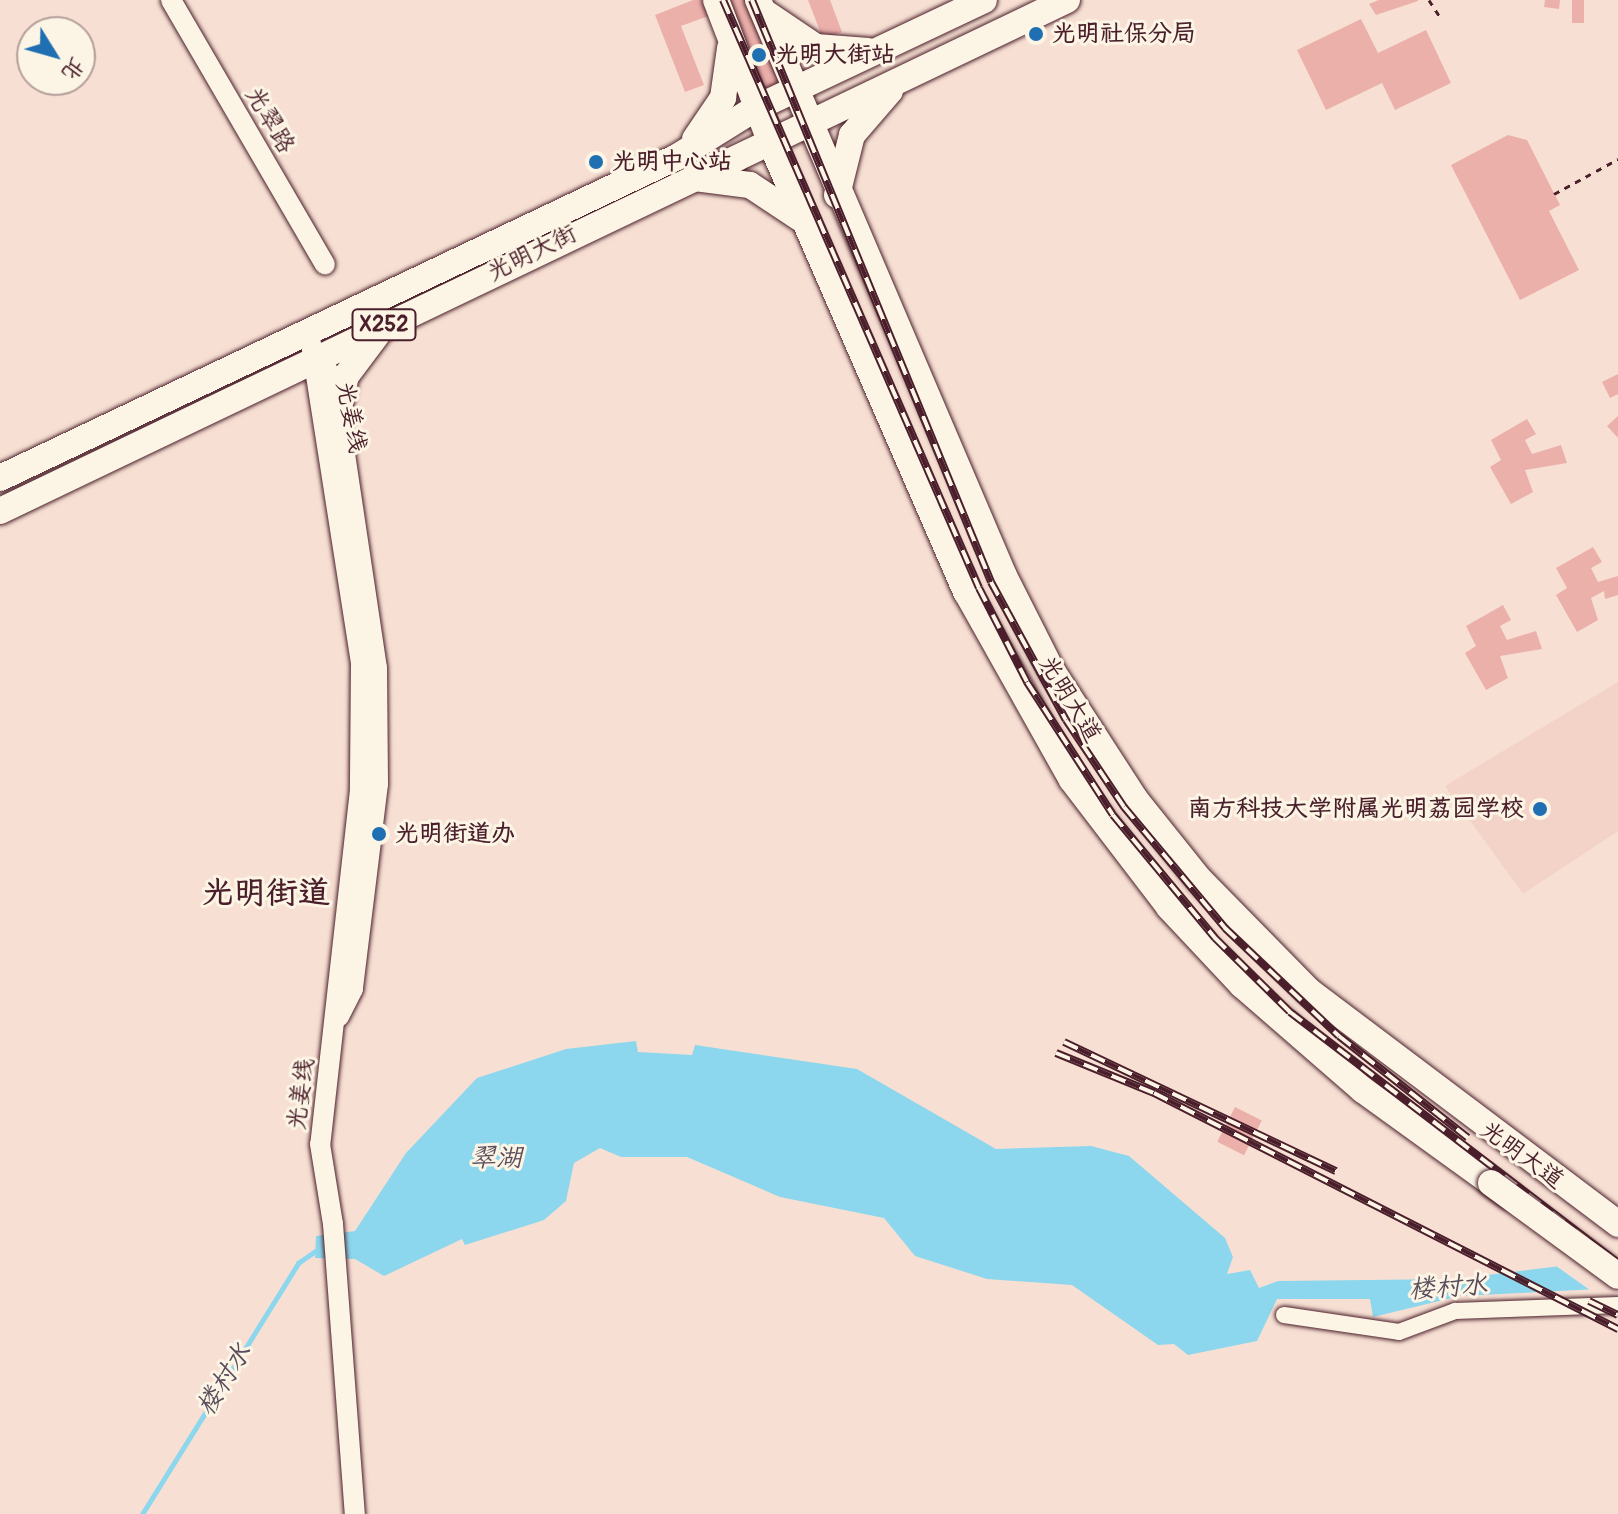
<!DOCTYPE html>
<meta charset="utf-8">
<style>
body{margin:0}
#map{position:relative;width:1618px;height:1514px;overflow:hidden;background:#f7e0d3;font-family:Pangolin,"LXGW WenKai TC",sans-serif}
div>[style]{position:absolute}
.built>*{inset:0;background:#f3d2c7}
.water>*{inset:0;background:#8cd7ed}
.pier>*{inset:0;background:#f7e0d3}
.stream>*{height:5px;margin:-2.5px;padding:0 2.5px;transform-origin:2.5px;border-radius:2.5px;background:#8cd7ed}
.building>*{inset:0;background:#ebb0aa;transform-origin:0 0}
.path>*{height:3px;margin-top:-1.5px;transform-origin:0;background:repeating-linear-gradient(90deg,#4a1f2b 0 6px,transparent 0 12px)}
.roads{filter:drop-shadow(0 0 2px #4a1f2b) drop-shadow(0 0 2px #4a1f2b)}
.minor>*{height:16px;margin:-8px;padding:0 8px;transform-origin:8px;border-radius:8px;background:#fcf5e5}
.tertiary>*{height:20px;margin:-10px;padding:0 10px;transform-origin:10px;border-radius:10px;background:#fcf5e5}
.primary>*{height:26px;margin:-13px;padding:0 13px;transform-origin:13px;border-radius:13px;background:#fcf5e5}
.rail>*{height:8px;margin-top:-4px;transform-origin:0;background:repeating-linear-gradient(90deg,#fcf5e5 0 15px,#4a1f2b 0 30px);box-sizing:border-box;border-block:2px solid #4a1f2b}
.bridges{filter:drop-shadow(0 0 2px #4a1f2b) drop-shadow(0 0 2px #4a1f2b)}
.primary-bridge>*{height:26px;margin:-13px;padding:0 13px;transform-origin:13px;border-radius:13px;background:#fcf5e5}
.dots>*{width:22px;height:22px;translate:-50% -50%;box-sizing:border-box;border:4px solid #fcf5e5;border-radius:50%}
span{translate:-50% -50%;white-space:nowrap;text-align:center;line-height:1.15;-webkit-text-stroke:6px #fcf5e5;paint-order:stroke}
.shield-label span{padding:2px 6px;background:#fcf5e5;border:2px solid;border-radius:6px;-webkit-text-stroke-width:0}
.shield-label{font-size:22px;color:#4a1f2b;font-weight:700}
.poi-label{font-size:24px;color:#4a1f2b;font-weight:700}
.left{translate:0 -50%;text-align:left}
.right{translate:-100% -50%;text-align:right}
.street-label{font-size:24px;color:#4a1f2b}
.water-label{font-size:26px;color:#5a4d5c;font-style:italic}
.district-label{font-size:32px;color:#4a1f2b;font-weight:700}
.north{position:absolute;left:16px;top:16px;width:80px;height:80px;box-sizing:border-box;background:#fcf5e5;border:2px solid #b59f9b;border-radius:50%;rotate:127deg;font-size:22px;font-weight:700;line-height:32px;text-align:center;color:#4a1f2b}
.north::after{content:'';display:block;margin:auto;width:28px;height:36px;background:#1f6fb2;clip-path:polygon(50% 0,100% 100%,50% 72%,0 100%)}
</style>
<div id="map">
<div class="built">
<i style="clip-path:polygon(1618px 682px,1618px 831px,1523px 894px,1445px 786px)"></i>
</div>
<div class="water">
<i style="clip-path:polygon(636px 1041px,638px 1052px,692px 1055px,695px 1045px,857px 1069px,996px 1149px,1091px 1146px,1129px 1156px,1225px 1238px,1233px 1257px,1227px 1274px,1250px 1270px,1259px 1288px,1278px 1281px,1455px 1279px,1618px 1259px,1618px 1288px,1460px 1296px,1373px 1317px,1370px 1299px,1277px 1299px,1257px 1341px,1188px 1355px,1174px 1344px,1158px 1345px,1072px 1285px,987px 1279px,915px 1256px,884px 1218px,780px 1197px,687px 1157px,621px 1157px,600px 1148px,574px 1163px,566px 1201px,544px 1220px,465px 1245px,462px 1239px,384px 1276px,355px 1259px,315px 1258px,316px 1236px,355px 1231px,406px 1153px,477px 1078px,566px 1049px)"></i>
</div>
<div class="pier">
<i style="clip-path:polygon(1618px 1255px,1618px 1292px,1594px 1293px,1552px 1263px)"></i>
</div>
<div class="stream">
<i style="left:142px;top:1514px;width:296px;rotate:-58.1deg"></i>
<i style="left:298px;top:1263px;width:21px;rotate:-35deg"></i>
</div>
<div class="building">
<i style="clip-path:polygon(693px 0,767px 0,801px 88px,750px 108px,714px 14px,681px 26px,704px 85px,685px 92px,655px 15px)"></i>
<i style="clip-path:polygon(808px 0,830px 0,842px 32px,823px 39px)"></i>
<i style="clip-path:polygon(1379px 0,1418px 0,1418px 1px,1376px 15px,1369px 4px)"></i>
<i style="clip-path:polygon(1545px 0,1560px 0,1559px 9px,1544px 7px)"></i>
<i style="left:1572px;top:0;width:12px;height:23px"></i>
<i style="clip-path:polygon(1361px 19px,1378px 53px,1426px 30px,1451px 83px,1395px 110px,1382px 83px,1326px 110px,1297px 50px)"></i>
<i style="clip-path:polygon(1508px 135px,1527px 140px,1560px 205px,1549px 211px,1579px 270px,1520px 300px,1451px 165px)"></i>
<i style="clip-path:polygon(1618px 374px,1618px 394px,1610px 398px,1602px 382px)"></i>
<i style="clip-path:polygon(1618px 416px,1618px 438px,1607px 426px)"></i>
<i style="clip-path:polygon(1527px 419px,1536px 434px,1525px 440px,1532px 454px,1561px 445px,1567px 463px,1525px 470px,1533px 492px,1511px 504px,1490px 467px,1501px 460px,1491px 440px)"></i>
<i style="clip-path:polygon(1593px 547px,1602px 562px,1591px 568px,1598px 582px,1618px 576px,1618px 595px,1605px 599px,1604px 591px,1591px 598px,1598px 620px,1577px 632px,1556px 595px,1567px 588px,1556px 568px)"></i>
<i style="clip-path:polygon(1503px 605px,1511px 620px,1500px 626px,1507px 640px,1536px 631px,1542px 649px,1500px 656px,1508px 678px,1486px 690px,1465px 653px,1476px 646px,1466px 626px)"></i>
<i style="left:1235px;top:1107px;width:30px;height:39px;rotate:27deg"></i>
</div>
<div class="path">
<i style="left:1429px;top:0;width:20px;rotate:57deg"></i>
<i style="left:1554px;top:194px;width:73px;rotate:-28.7deg"></i>
</div>
<div class="roads">
<div class="minor">
<i style="left:1284px;top:1315px;width:116px;rotate:8.4deg"></i>
<i style="left:1399px;top:1332px;width:60px;rotate:-20.6deg"></i>
<i style="left:1455px;top:1311px;width:163px;rotate:-2.1deg"></i>
</div>
<div class="tertiary">
<i style="left:171px;top:0;width:306px;rotate:59.8deg"></i>
<i style="left:309px;top:331px;width:336px;rotate:81.1deg"></i>
<i style="left:361px;top:663px;width:127px;rotate:90.5deg"></i>
<i style="left:360px;top:790px;width:356px;rotate:96.4deg"></i>
<i style="left:320px;top:1144px;width:81px;rotate:80.8deg"></i>
<i style="left:333px;top:1224px;width:291px;rotate:85.7deg"></i>
<i style="left:320px;top:353px;width:37px;rotate:66deg"></i>
<i style="left:335px;top:387px;width:284px;rotate:81.5deg"></i>
<i style="left:377px;top:668px;width:116px;rotate:89.5deg"></i>
<i style="left:378px;top:784px;width:207px;rotate:97deg"></i>
<i style="left:353px;top:989px;width:31px;rotate:117deg"></i>
</div>
<div class="primary">
<i style="left:716px;top:0;width:151px;rotate:69deg"></i>
<i style="left:770px;top:141px;width:493px;rotate:66.5deg"></i>
<i style="left:967px;top:593px;width:214px;rotate:60.7deg"></i>
<i style="left:1072px;top:780px;width:160px;rotate:52.6deg"></i>
<i style="left:1169px;top:907px;width:107px;rotate:46.9deg"></i>
<i style="left:1242px;top:985px;width:160px;rotate:41deg"></i>
<i style="left:1363px;top:1090px;width:179px;rotate:35.9deg"></i>
<i style="left:758px;top:0;width:626px;rotate:66.87deg"></i>
<i style="left:1004px;top:576px;width:104px;rotate:63.2deg"></i>
<i style="left:1051px;top:669px;width:155px;rotate:57.1deg"></i>
<i style="left:1135px;top:799px;width:104px;rotate:51.3deg"></i>
<i style="left:1200px;top:880px;width:156px;rotate:45.5deg"></i>
<i style="left:1309px;top:991px;width:387px;rotate:37deg"></i>
<i style="left:767px;top:14px;width:59px;rotate:34deg"></i>
<i style="left:816px;top:47px;width:52px;rotate:4.4deg"></i>
<i style="left:695px;top:139px;width:50px;rotate:-55.7deg"></i>
<i style="left:723px;top:98px;width:50px;rotate:-82deg"></i>
<i style="left:695px;top:178px;width:55px;rotate:7.3deg"></i>
<i style="left:750px;top:185px;width:60px;rotate:33.4deg"></i>
<i style="left:837px;top:195px;width:62px;rotate:-76deg"></i>
<i style="left:852px;top:135px;width:58px;rotate:-49.2deg"></i>
<i style="left:339px;top:408px;width:33px;rotate:-78deg"></i>
<i style="left:346px;top:376px;width:55px;rotate:-53.1deg"></i>
<i style="left:0;top:478px;width:749px;rotate:-25.37deg"></i>
<i style="left:677px;top:157px;width:93px;rotate:-31.8deg"></i>
<i style="left:756px;top:108px;width:252px;rotate:-25.3deg"></i>
<i style="left:0;top:511px;width:1183px;rotate:-25.59deg"></i>
</div>
</div>
<div class="rail">
<i style="left:723px;top:0;width:641px;rotate:66.47deg"></i>
<i style="left:979px;top:588px;width:106px;rotate:62.9deg"></i>
<i style="left:1027px;top:682px;width:158px;rotate:57.1deg"></i>
<i style="left:1113px;top:815px;width:160px;rotate:50.3deg"></i>
<i style="left:1215px;top:938px;width:105px;rotate:44.6deg"></i>
<i style="left:1290px;top:1012px;width:413px;rotate:37.4deg"></i>
<i style="left:752px;top:0;width:629px;rotate:67.67deg"></i>
<i style="left:991px;top:582px;width:157px;rotate:61.5deg"></i>
<i style="left:1066px;top:720px;width:105px;rotate:56.3deg"></i>
<i style="left:1124px;top:807px;width:158px;rotate:50.1deg"></i>
<i style="left:1225px;top:928px;width:157px;rotate:43.5deg"></i>
<i style="left:1339px;top:1036px;width:164px;rotate:38.3deg"></i>
<i style="left:1064px;top:1042px;width:301px;rotate:25.4deg"></i>
<i style="left:1056px;top:1053px;width:106px;rotate:22.2deg"></i>
<i style="left:1154px;top:1093px;width:521px;rotate:26.96deg"></i>
<i style="left:1589px;top:1301px;width:32px;rotate:26deg"></i>
</div>
<div class="bridges">
<div class="primary-bridge">
<i style="left:1491px;top:1183px;width:157px;rotate:36.2deg"></i>
</div>
</div>
<div class="dots">
<i style="left:1036px;top:34px;background:#1f6fb2"></i>
<i style="left:759px;top:55px;background:#1f6fb2"></i>
<i style="left:596px;top:162px;background:#1f6fb2"></i>
<i style="left:1540px;top:809px;background:#1f6fb2"></i>
<i style="left:379px;top:834px;background:#1f6fb2"></i>
</div>
<div class="shield-label">
<span style="left:384px;top:325px">X252</span>
</div>
<div class="poi-label">
<span class="left" style="left:1052px;top:34px">光明社保分局</span>
<span class="left" style="left:775px;top:55px">光明大街站</span>
<span class="left" style="left:612px;top:162px">光明中心站</span>
<span class="right" style="left:1524px;top:809px">南方科技大学附属光明荔园学校</span>
<span class="left" style="left:395px;top:834px">光明街道办</span>
</div>
<div class="street-label">
<span style="left:270px;top:120px;rotate:60deg">光翠路</span>
<span style="left:532px;top:253px;rotate:-26deg">光明大街</span>
<span style="left:351px;top:417px;rotate:79deg">光姜线</span>
<span style="left:1070px;top:699px;rotate:59deg">光明大道</span>
<span style="left:301px;top:1094px;rotate:-82deg">光姜线</span>
<span style="left:1522px;top:1155px;rotate:36deg">光明大道</span>
</div>
<div class="water-label">
<span style="left:496px;top:1159px">翠湖</span>
<span style="left:1448px;top:1288px;rotate:-4deg">楼村水</span>
<span style="left:225px;top:1380px;rotate:-58deg">楼村水</span>
</div>
<div class="district-label">
<span style="left:266px;top:893px">光明街道</span>
</div>
<div class="north">北</div>
</div>
